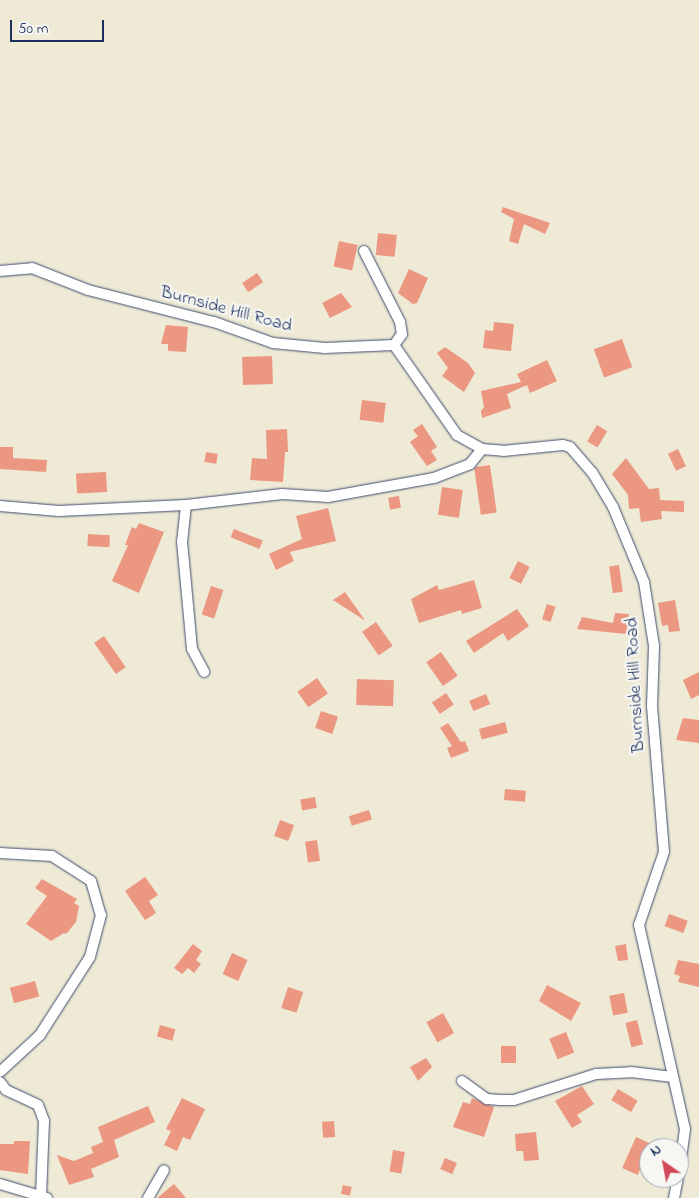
<!DOCTYPE html>
<style>
body{margin:0}
#map{position:relative;width:699px;height:1198px;overflow:hidden;background:#eeead5;font-family:"Indie Flower",sans-serif}
div>[style]{position:absolute}
.building>*{inset:0;background:#ec9782;transform-origin:0 0}
.roads{filter:drop-shadow(0 0 1px #3b4b70) drop-shadow(0 0 1px #3b4b70)}
.street>*{height:10px;margin:-5px;padding:0 5px;transform-origin:5px;border-radius:5px;background:#fff}
span{translate:-50% -50%;white-space:nowrap;text-align:center;line-height:1.15;-webkit-text-stroke:4.5px #f6f6f2;paint-order:stroke}
.street-label{font-size:18px;color:#1b2f5e}
.north{position:absolute;left:639px;top:1138px;width:50px;height:50px;box-sizing:border-box;background:#f6f6f2;border:1px solid #9ea6b7;border-radius:50%;rotate:327deg;font-size:14px;font-weight:700;line-height:20px;text-align:center;color:#1b2f5e}
.north::after{content:'';display:block;margin:auto;width:18px;height:22px;background:#d1495b;clip-path:polygon(50% 0,100% 100%,50% 72%,0 100%)}
.scale{position:absolute;left:10px;top:20px;width:94px;height:22px;box-sizing:border-box;border:2px solid #1b2f5e;border-top:0;padding-left:6px;font-size:15px;line-height:18px;white-space:nowrap;color:#1b2f5e;-webkit-text-stroke:4px #f6f6f2;paint-order:stroke}
</style>
<div id="map">
<div class="building">
<i style="clip-path:polygon(503px 207px,550px 223px,545px 234px,524px 224px,518px 244px,509px 241px,514px 219px,501px 212px)"></i>
<i style="left:378px;top:233px;width:19px;height:22px;rotate:6deg"></i>
<i style="left:339px;top:241px;width:19px;height:26px;rotate:12deg"></i>
<i style="clip-path:polygon(409px 269px,428px 278px,417px 303px,413px 304px,398px 293px)"></i>
<i style="left:257px;top:273px;width:11px;height:18px;rotate:56deg"></i>
<i style="clip-path:polygon(341px 293px,352px 307px,330px 318px,322px 303px)"></i>
<i style="clip-path:polygon(494px 322px,514px 324px,511px 351px,483px 348px,485px 330px,493px 331px)"></i>
<i style="clip-path:polygon(166px 325px,188px 327px,186px 352px,168px 351px,168px 344px,161px 344px)"></i>
<i style="left:622px;top:339px;width:30px;height:30px;rotate:70deg"></i>
<i style="clip-path:polygon(445px 347px,468px 363px,475px 373px,464px 392px,442px 376px,448px 368px,437px 353px)"></i>
<i style="left:272px;top:356px;width:28px;height:30px;rotate:88deg"></i>
<i style="clip-path:polygon(547px 360px,557px 381px,530px 393px,527px 385px,507px 394px,511px 408px,482px 418px,481px 411px,484px 407px,481px 391px,521px 382px,517px 374px)"></i>
<i style="left:362px;top:400px;width:24px;height:20px;rotate:7deg"></i>
<i style="clip-path:polygon(422px 424px,437px 447px,431px 451px,437px 460px,427px 466px,410px 442px,418px 436px,413px 430px)"></i>
<i style="left:597px;top:425px;width:12px;height:19px;rotate:31deg"></i>
<i style="clip-path:polygon(287px 429px,288px 452px,285px 452px,283px 482px,250px 480px,252px 458px,267px 459px,266px 430px)"></i>
<i style="clip-path:polygon(0 447px,13px 447px,13px 458px,47px 460px,46px 472px,0 469px)"></i>
<i style="left:678px;top:449px;width:19px;height:11px;rotate:65deg"></i>
<i style="left:206px;top:452px;width:12px;height:10px;rotate:9deg"></i>
<i style="clip-path:polygon(626px 458px,649px 489px,659px 488px,660px 500px,684px 501px,684px 512px,661px 511px,662px 519px,641px 522px,639px 508px,629px 509px,628px 495px,612px 474px)"></i>
<i style="left:490px;top:465px;width:48px;height:16px;rotate:82deg"></i>
<i style="left:106px;top:472px;width:20px;height:30px;rotate:87deg"></i>
<i style="left:442px;top:487px;width:21px;height:28px;rotate:8deg"></i>
<i style="left:399px;top:496px;width:12px;height:11px;rotate:81deg"></i>
<i style="clip-path:polygon(328px 508px,336px 541px,290px 552px,294px 561px,276px 570px,269px 554px,302px 539px,296px 516px)"></i>
<i style="clip-path:polygon(139px 523px,164px 532px,139px 593px,112px 581px,128px 545px,125px 545px,132px 527px,136px 529px)"></i>
<i style="left:234px;top:529px;width:31px;height:9px;rotate:22deg"></i>
<i style="left:88px;top:534px;width:22px;height:12px;rotate:3deg"></i>
<i style="left:518px;top:561px;width:13px;height:19px;rotate:27deg"></i>
<i style="left:619px;top:565px;width:27px;height:10px;rotate:82deg"></i>
<i style="clip-path:polygon(474px 580px,482px 608px,462px 614px,461px 610px,419px 623px,411px 599px,437px 585px,439px 590px)"></i>
<i style="left:211px;top:586px;width:13px;height:30px;rotate:18deg"></i>
<i style="clip-path:polygon(345px 592px,364px 619px,364px 620px,333px 600px)"></i>
<i style="clip-path:polygon(675px 600px,680px 631px,669px 632px,668px 625px,662px 626px,658px 603px)"></i>
<i style="left:547px;top:604px;width:9px;height:16px;rotate:18deg"></i>
<i style="clip-path:polygon(517px 609px,529px 626px,508px 641px,503px 633px,474px 653px,466px 641px)"></i>
<i style="clip-path:polygon(615px 613px,629px 614px,626px 634px,577px 629px,582px 617px,613px 623px)"></i>
<i style="left:376px;top:622px;width:29px;height:17px;rotate:55deg"></i>
<i style="left:104px;top:636px;width:38px;height:12px;rotate:55deg"></i>
<i style="left:441px;top:652px;width:29px;height:18px;rotate:55deg"></i>
<i style="clip-path:polygon(699px 672px,699px 695px,691px 699px,683px 680px)"></i>
<i style="left:317px;top:678px;width:19px;height:24px;rotate:55deg"></i>
<i style="left:357px;top:679px;width:37px;height:26px;rotate:2deg"></i>
<i style="left:446px;top:693px;width:14px;height:17px;rotate:56deg"></i>
<i style="left:486px;top:694px;width:11px;height:18px;rotate:68deg"></i>
<i style="left:321px;top:711px;width:18px;height:18px;rotate:19deg"></i>
<i style="clip-path:polygon(683px 718px,699px 720px,699px 743px,676px 740px)"></i>
<i style="left:505px;top:722px;width:11px;height:27px;rotate:75deg"></i>
<i style="clip-path:polygon(448px 723px,461px 742px,465px 741px,469px 751px,451px 758px,447px 748px,452px 746px,440px 728px)"></i>
<i style="left:505px;top:789px;width:21px;height:11px;rotate:5deg"></i>
<i style="left:315px;top:797px;width:11px;height:15px;rotate:80deg"></i>
<i style="left:369px;top:810px;width:10px;height:21px;rotate:73deg"></i>
<i style="left:280px;top:820px;width:15px;height:17px;rotate:20deg"></i>
<i style="left:317px;top:840px;width:21px;height:12px;rotate:82deg"></i>
<i style="clip-path:polygon(145px 877px,158px 895px,149px 901px,156px 913px,145px 920px,125px 891px)"></i>
<i style="clip-path:polygon(42px 879px,77px 899px,74px 903px,79px 906px,76px 922px,66px 934px,64px 933px,51px 941px,26px 924px,47px 896px,35px 888px)"></i>
<i style="left:669px;top:914px;width:20px;height:13px;rotate:20deg"></i>
<i style="clip-path:polygon(193px 944px,202px 951px,196px 960px,201px 964px,194px 973px,188px 968px,182px 974px,174px 968px)"></i>
<i style="clip-path:polygon(626px 944px,628px 960px,618px 961px,615px 946px)"></i>
<i style="left:232px;top:953px;width:17px;height:23px;rotate:24deg"></i>
<i style="clip-path:polygon(678px 960px,699px 964px,699px 987px,678px 982px,680px 976px,674px 974px)"></i>
<i style="left:35px;top:981px;width:16px;height:26px;rotate:75deg"></i>
<i style="clip-path:polygon(547px 985px,581px 1003px,571px 1021px,539px 1001px)"></i>
<i style="left:288px;top:987px;width:16px;height:22px;rotate:18deg"></i>
<i style="left:624px;top:993px;width:20px;height:15px;rotate:79deg"></i>
<i style="left:443px;top:1013px;width:23px;height:19px;rotate:61deg"></i>
<i style="left:637px;top:1020px;width:25px;height:12px;rotate:76deg"></i>
<i style="left:160px;top:1025px;width:16px;height:12px;rotate:15deg"></i>
<i style="left:566px;top:1032px;width:22px;height:18px;rotate:68deg"></i>
<i style="left:501px;top:1046px;width:15px;height:17px"></i>
<i style="clip-path:polygon(426px 1058px,432px 1067px,418px 1081px,410px 1067px)"></i>
<i style="clip-path:polygon(582px 1086px,594px 1104px,577px 1115px,582px 1122px,572px 1128px,555px 1101px)"></i>
<i style="left:618px;top:1089px;width:23px;height:13px;rotate:31deg"></i>
<i style="clip-path:polygon(182px 1098px,205px 1109px,190px 1140px,183px 1137px,177px 1151px,164px 1145px,171px 1131px,166px 1129px)"></i>
<i style="clip-path:polygon(472px 1098px,494px 1107px,484px 1137px,453px 1127px,463px 1102px,470px 1104px)"></i>
<i style="clip-path:polygon(148px 1106px,155px 1122px,114px 1140px,119px 1157px,91px 1169px,94px 1177px,69px 1185px,57px 1155px,74px 1161px,93px 1153px,91px 1147px,103px 1142px,98px 1127px)"></i>
<i style="left:334px;top:1121px;width:16px;height:12px;rotate:86deg"></i>
<i style="clip-path:polygon(536px 1132px,539px 1160px,524px 1161px,523px 1151px,516px 1151px,515px 1134px)"></i>
<i style="left:636px;top:1137px;width:17px;height:34px;rotate:24deg"></i>
<i style="clip-path:polygon(14px 1141px,30px 1141px,28px 1174px,0 1170px,0 1144px,14px 1144px)"></i>
<i style="left:393px;top:1150px;width:12px;height:22px;rotate:9deg"></i>
<i style="left:445px;top:1158px;width:13px;height:12px;rotate:23deg"></i>
<i style="clip-path:polygon(174px 1184px,186px 1198px,157px 1198px)"></i>
<i style="left:343px;top:1185px;width:9px;height:9px;rotate:13deg"></i>
</div>
<div class="roads">
<div class="street">
<i style="left:364px;top:251px;width:80px;rotate:63.1deg"></i>
<i style="left:400px;top:322px;width:12px;rotate:81deg"></i>
<i style="left:402px;top:334px;width:14px;rotate:126deg"></i>
<i style="left:0;top:271px;width:32px;rotate:-5deg"></i>
<i style="left:32px;top:268px;width:60px;rotate:21.4deg"></i>
<i style="left:88px;top:290px;width:130px;rotate:14.3deg"></i>
<i style="left:214px;top:322px;width:63px;rotate:19.6deg"></i>
<i style="left:273px;top:343px;width:52px;rotate:5.5deg"></i>
<i style="left:325px;top:348px;width:69px;rotate:-2.5deg"></i>
<i style="left:394px;top:345px;width:110px;rotate:55deg"></i>
<i style="left:457px;top:435px;width:29px;rotate:29deg"></i>
<i style="left:482px;top:449px;width:21px;rotate:5deg"></i>
<i style="left:503px;top:451px;width:60px;rotate:-5.7deg"></i>
<i style="left:563px;top:445px;width:7px;rotate:16deg"></i>
<i style="left:570px;top:447px;width:33px;rotate:49deg"></i>
<i style="left:592px;top:472px;width:41px;rotate:59deg"></i>
<i style="left:613px;top:507px;width:81px;rotate:67.5deg"></i>
<i style="left:644px;top:582px;width:65px;rotate:81.1deg"></i>
<i style="left:654px;top:646px;width:60px;rotate:91.9deg"></i>
<i style="left:652px;top:706px;width:146px;rotate:85.3deg"></i>
<i style="left:664px;top:852px;width:77px;rotate:108.9deg"></i>
<i style="left:639px;top:925px;width:209px;rotate:77.3deg"></i>
<i style="left:685px;top:1129px;width:45px;rotate:97.6deg"></i>
<i style="left:186px;top:505px;width:36px;rotate:96deg"></i>
<i style="left:182px;top:541px;width:108px;rotate:84.7deg"></i>
<i style="left:192px;top:649px;width:26px;rotate:62deg"></i>
<i style="left:0;top:506px;width:59px;rotate:4.8deg"></i>
<i style="left:59px;top:511px;width:127px;rotate:-2.7deg"></i>
<i style="left:186px;top:505px;width:97px;rotate:-6.5deg"></i>
<i style="left:282px;top:494px;width:46px;rotate:3.7deg"></i>
<i style="left:328px;top:497px;width:108px;rotate:-10.2deg"></i>
<i style="left:434px;top:478px;width:39px;rotate:-21deg"></i>
<i style="left:470px;top:464px;width:19px;rotate:-51deg"></i>
<i style="left:0;top:853px;width:52px;rotate:3.3deg"></i>
<i style="left:52px;top:856px;width:46px;rotate:32.7deg"></i>
<i style="left:91px;top:881px;width:35px;rotate:74deg"></i>
<i style="left:101px;top:915px;width:43px;rotate:104.7deg"></i>
<i style="left:90px;top:957px;width:93px;rotate:122.7deg"></i>
<i style="left:40px;top:1035px;width:54px;rotate:137.2deg"></i>
<i style="left:462px;top:1081px;width:31px;rotate:36deg"></i>
<i style="left:487px;top:1099px;width:13px;rotate:4deg"></i>
<i style="left:500px;top:1100px;width:14px"></i>
<i style="left:514px;top:1100px;width:86px;rotate:-17.6deg"></i>
<i style="left:596px;top:1074px;width:35px;rotate:-3deg"></i>
<i style="left:631px;top:1072px;width:42px;rotate:6.8deg"></i>
<i style="left:0;top:1082px;width:10px;rotate:53deg"></i>
<i style="left:6px;top:1090px;width:35px;rotate:25deg"></i>
<i style="left:38px;top:1105px;width:17px;rotate:69deg"></i>
<i style="left:44px;top:1121px;width:74px;rotate:92.3deg"></i>
<i style="left:0;top:1184px;width:49px;rotate:16.6deg"></i>
<i style="left:148px;top:1198px;width:32px;rotate:-60deg"></i>
<i style="left:674px;top:1198px;width:20px;rotate:-79deg"></i>
</div>
</div>
<div class="street-label">
<span style="left:226px;top:310px;rotate:15deg">Burnside Hill Road</span>
<span style="left:636px;top:685px;rotate:-93deg">Burnside Hill Road</span>
</div>
<div class="north">N</div>
<div class="scale">50 m</div>
</div>
